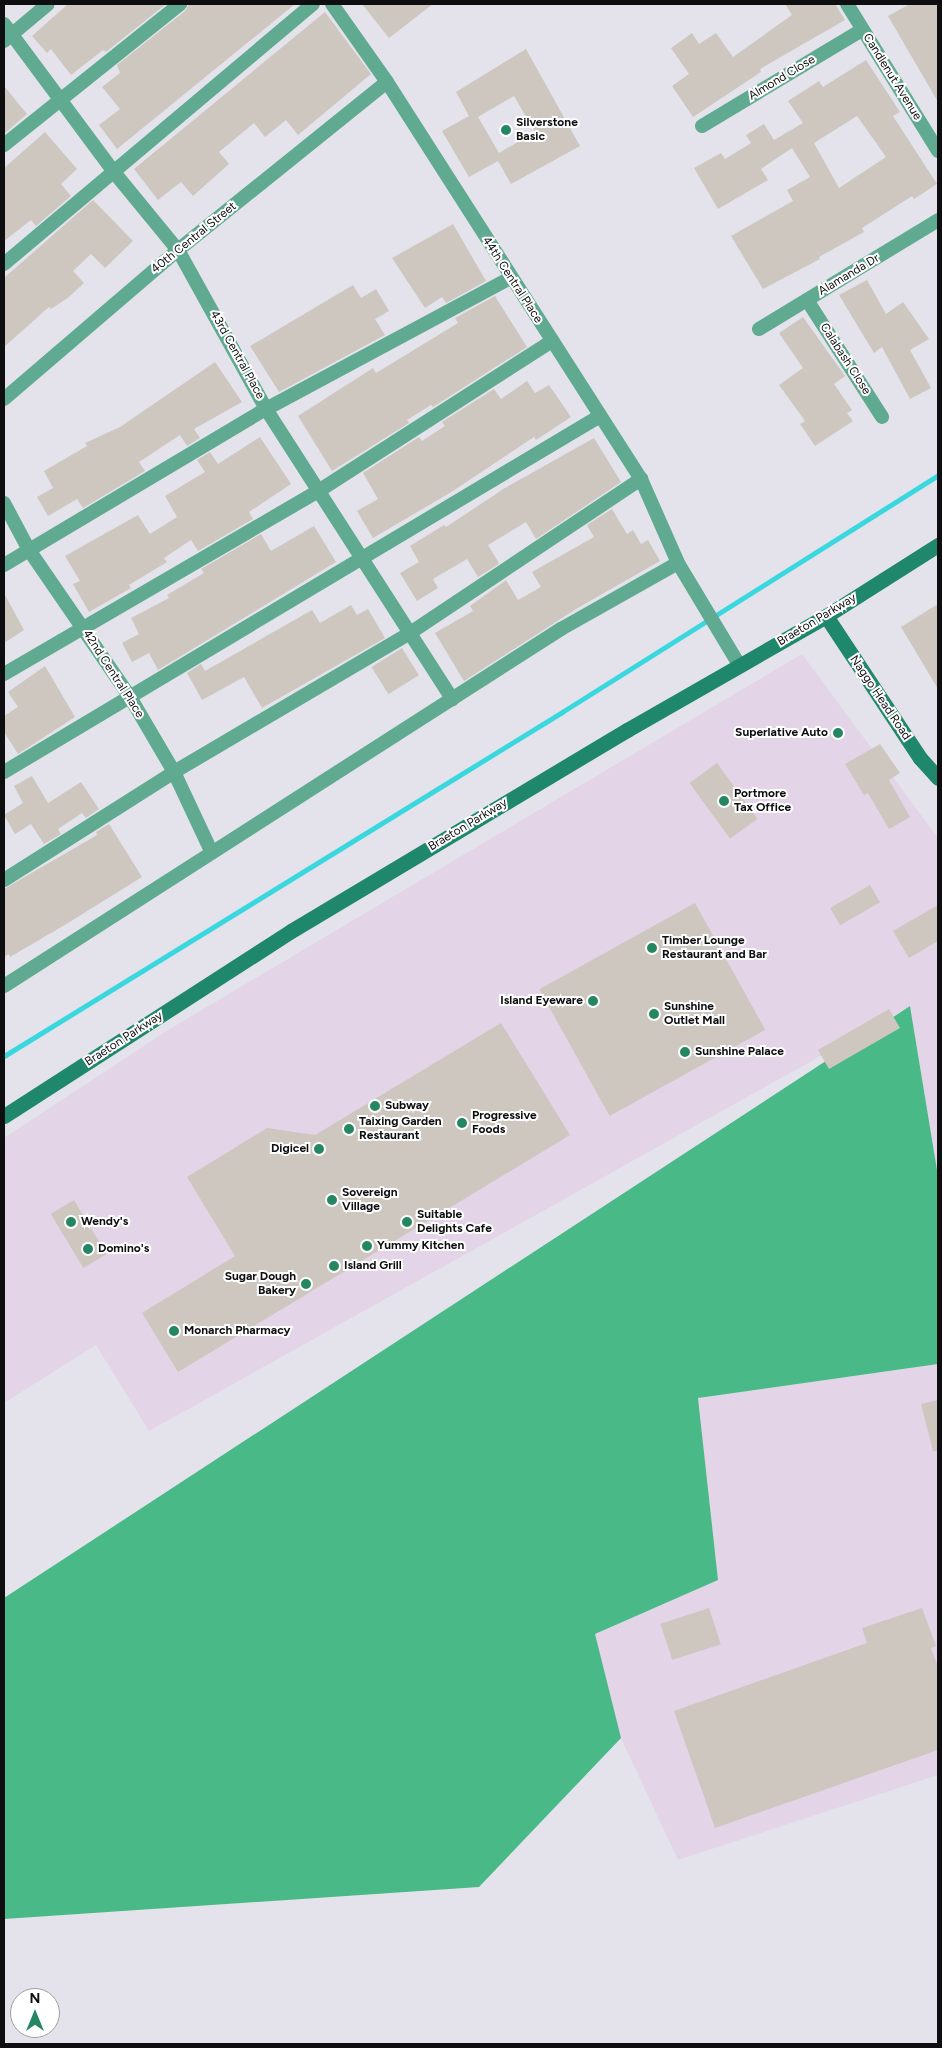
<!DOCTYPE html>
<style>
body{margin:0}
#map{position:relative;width:942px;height:2048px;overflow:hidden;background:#e4e3eb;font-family:Figtree,sans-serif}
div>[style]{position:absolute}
.commercial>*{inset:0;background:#e3d4e7}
.forest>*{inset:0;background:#49b988}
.stream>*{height:5px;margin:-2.5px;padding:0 2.5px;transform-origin:2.5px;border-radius:2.5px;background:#3ad8de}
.building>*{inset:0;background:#cdc7c0;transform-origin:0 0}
.street>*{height:14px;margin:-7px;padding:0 7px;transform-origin:7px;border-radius:7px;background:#5faa91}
.secondary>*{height:15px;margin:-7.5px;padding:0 7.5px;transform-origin:7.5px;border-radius:7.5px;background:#1f876c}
.dots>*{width:14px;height:14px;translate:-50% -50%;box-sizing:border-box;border:2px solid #fff;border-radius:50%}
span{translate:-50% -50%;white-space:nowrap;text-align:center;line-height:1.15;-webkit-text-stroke:4px #fff;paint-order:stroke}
.street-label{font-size:12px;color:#0e0e11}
.poi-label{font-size:12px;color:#0e0e11;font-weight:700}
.left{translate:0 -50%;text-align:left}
.right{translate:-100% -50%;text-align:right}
.frame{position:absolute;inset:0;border:5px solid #0e0e11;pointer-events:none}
.north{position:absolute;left:10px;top:1988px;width:50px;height:50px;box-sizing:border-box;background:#fff;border:1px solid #9f9fa0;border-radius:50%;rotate:0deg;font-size:14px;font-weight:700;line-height:20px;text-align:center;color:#0e0e11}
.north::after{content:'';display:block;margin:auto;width:18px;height:22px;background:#258761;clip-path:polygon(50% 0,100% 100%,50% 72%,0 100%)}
</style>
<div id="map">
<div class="commercial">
<i style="clip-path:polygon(802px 654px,938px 838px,938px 1176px,910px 1006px,149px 1431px,96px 1345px,4px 1403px,4px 1138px,168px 1030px)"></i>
<i style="clip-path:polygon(938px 1364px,938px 1775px,678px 1860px,621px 1738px,595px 1634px,718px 1580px,698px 1398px)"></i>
</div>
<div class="forest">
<i style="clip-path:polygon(910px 1006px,938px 1176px,938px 1364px,698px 1398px,718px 1580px,595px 1634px,621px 1738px,479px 1887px,4px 1919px,4px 1598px)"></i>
</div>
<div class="stream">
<i style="left:4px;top:1056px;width:656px;rotate:-31.65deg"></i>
<i style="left:562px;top:712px;width:444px;rotate:-32.2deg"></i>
</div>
<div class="building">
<i style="clip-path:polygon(68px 4px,166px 4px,106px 52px,103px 50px,71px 75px,51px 49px,47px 53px,32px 36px)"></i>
<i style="clip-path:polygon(189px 4px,295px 4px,117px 149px,99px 125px,120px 109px,102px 87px,120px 73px,117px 65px,185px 11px)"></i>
<i style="clip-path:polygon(362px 4px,433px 4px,389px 38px)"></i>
<i style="clip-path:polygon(785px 4px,835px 4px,845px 20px,760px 69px,761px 72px,693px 117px,672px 86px,689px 74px,671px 48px,692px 33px,699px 44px,716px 33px,733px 57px,792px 15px)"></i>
<i style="clip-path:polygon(910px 4px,938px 4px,938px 102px,888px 16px)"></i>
<i style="clip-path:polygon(325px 12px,371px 74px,298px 135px,286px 120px,265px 137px,254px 123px,219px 152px,229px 164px,193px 196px,181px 182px,158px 200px,134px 169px)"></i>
<i style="clip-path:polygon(evenodd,526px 49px,580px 146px,511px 184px,498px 161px,469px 177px,442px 131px,469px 116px,456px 92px,526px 49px,514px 96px,535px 132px,499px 153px,478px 117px,514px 96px)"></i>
<i style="clip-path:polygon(evenodd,866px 60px,900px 112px,893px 116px,937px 184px,914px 199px,912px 196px,862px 228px,864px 232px,819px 257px,820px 259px,763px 289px,731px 236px,793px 201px,787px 190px,810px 177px,792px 148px,761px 169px,768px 180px,718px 209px,694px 168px,721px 153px,725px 159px,751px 143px,746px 135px,764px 124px,774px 140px,803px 123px,788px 101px,819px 81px,823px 87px,866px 60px,857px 116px,886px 157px,839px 188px,814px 143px,857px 116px)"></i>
<i style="clip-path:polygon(4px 86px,27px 114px,4px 134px)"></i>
<i style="clip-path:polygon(45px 132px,77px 169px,61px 184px,71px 196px,36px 226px,31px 220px,4px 241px,4px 168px)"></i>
<i style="clip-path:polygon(93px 200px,133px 241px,105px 268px,91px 254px,73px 271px,84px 283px,69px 297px,51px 309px,49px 307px,4px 347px,4px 278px)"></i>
<i style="clip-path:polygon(453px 224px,486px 281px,446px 303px,442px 297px,425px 308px,392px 258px)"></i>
<i style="clip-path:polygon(867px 280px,886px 314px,903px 302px,929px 339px,910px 350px,931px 388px,910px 399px,882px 347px,874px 353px,839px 295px)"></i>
<i style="clip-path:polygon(353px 285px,361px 298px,376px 289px,389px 311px,375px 319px,385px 335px,279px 392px,250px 346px)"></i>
<i style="clip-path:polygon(495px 296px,527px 347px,433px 407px,431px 405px,407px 420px,409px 423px,332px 471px,298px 416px,373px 368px,376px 373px,458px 323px,455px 318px)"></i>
<i style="clip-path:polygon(803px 317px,845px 376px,834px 384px,852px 410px,847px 413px,853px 421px,815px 446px,800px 424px,805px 421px,779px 385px,803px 368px,779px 333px)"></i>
<i style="clip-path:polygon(215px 362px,242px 402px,194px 429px,200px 438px,187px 446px,180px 435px,139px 462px,145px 471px,83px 508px,77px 499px,48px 516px,37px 497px,53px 488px,44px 471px,87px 446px,85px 443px,120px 427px)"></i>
<i style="clip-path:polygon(527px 381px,535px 393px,549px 385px,571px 417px,536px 440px,534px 437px,453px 491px,373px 538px,357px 511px,378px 499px,363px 473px,419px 437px,422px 441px,445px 426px,442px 422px,494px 389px,501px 399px)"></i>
<i style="clip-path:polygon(260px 437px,291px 484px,249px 512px,253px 519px,198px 551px,191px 540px,164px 558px,167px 562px,129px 585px,131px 588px,89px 612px,73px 584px,80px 581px,65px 556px,138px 515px,150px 534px,177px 517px,165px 496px,205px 472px,197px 460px,210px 452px,218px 464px)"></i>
<i style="clip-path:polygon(594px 438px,621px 482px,536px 539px,526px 522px,488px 545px,499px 563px,497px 565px,478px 577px,467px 559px,433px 579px,438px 588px,417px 601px,400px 573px,419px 562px,410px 546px,444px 525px,446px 527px,505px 488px)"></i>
<i style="clip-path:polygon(612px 509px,627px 534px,633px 530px,641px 544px,648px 540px,660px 561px,576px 609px,464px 681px,435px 633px,473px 611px,470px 606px,506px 580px,518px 600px,541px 587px,532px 572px,594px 537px,587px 525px)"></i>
<i style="clip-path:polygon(314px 526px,336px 562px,158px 670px,149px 653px,132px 662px,122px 643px,139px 634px,131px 618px,169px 598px,167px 595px,204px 573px,201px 569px,261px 534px,271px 551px)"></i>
<i style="clip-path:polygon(4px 593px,24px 630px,4px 643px)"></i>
<i style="clip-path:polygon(938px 604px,938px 689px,901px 627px)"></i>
<i style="clip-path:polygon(351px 605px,357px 615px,368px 609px,385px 638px,262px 708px,244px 677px,202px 700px,187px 673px,201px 664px,205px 671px,312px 610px,320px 623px)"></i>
<i style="left:402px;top:648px;width:32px;height:36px;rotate:58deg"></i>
<i style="clip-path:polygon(45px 666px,75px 717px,18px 754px,4px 732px,4px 716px,18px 707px,8px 692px)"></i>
<i style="clip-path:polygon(880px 744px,900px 773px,889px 780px,910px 817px,889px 829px,868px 793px,864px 795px,845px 764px)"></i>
<i style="left:717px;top:763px;width:69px;height:34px;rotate:54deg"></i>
<i style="clip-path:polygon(32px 776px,48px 803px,81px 782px,99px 809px,86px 818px,82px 813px,58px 829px,61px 834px,44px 844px,31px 824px,15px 834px,4px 815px,23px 803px,14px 786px)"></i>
<i style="clip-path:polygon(109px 824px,142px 877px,68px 923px,10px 957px,9px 954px,4px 957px,4px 889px,97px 835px,96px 832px)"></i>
<i style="left:870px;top:885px;width:20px;height:46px;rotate:60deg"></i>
<i style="left:695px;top:903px;width:145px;height:178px;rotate:61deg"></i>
<i style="clip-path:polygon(938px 905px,938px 941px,909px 958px,893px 931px)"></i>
<i style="left:889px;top:1009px;width:22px;height:82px;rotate:60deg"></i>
<i style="clip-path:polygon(501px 1023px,570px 1135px,178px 1372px,142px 1313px,235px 1256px,187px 1177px,267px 1128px,315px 1135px)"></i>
<i style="left:74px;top:1200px;width:63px;height:27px;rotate:59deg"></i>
<i style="clip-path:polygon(938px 1400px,938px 1451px,933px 1451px,921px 1404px)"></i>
<i style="left:709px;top:1608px;width:38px;height:51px;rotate:72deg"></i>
<i style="clip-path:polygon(922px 1608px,936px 1646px,931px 1648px,938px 1667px,938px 1750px,715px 1828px,674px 1711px,867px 1643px,862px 1628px)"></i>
</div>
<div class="street">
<i style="left:332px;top:4px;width:95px;rotate:54.8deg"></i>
<i style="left:387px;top:82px;width:471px;rotate:57.4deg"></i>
<i style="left:641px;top:479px;width:92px;rotate:66.2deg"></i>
<i style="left:678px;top:563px;width:120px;rotate:59deg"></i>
<i style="left:847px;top:4px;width:173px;rotate:58.2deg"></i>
<i style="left:4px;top:24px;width:183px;rotate:53.4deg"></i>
<i style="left:113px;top:171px;width:102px;rotate:50.6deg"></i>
<i style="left:178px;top:250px;width:182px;rotate:61deg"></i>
<i style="left:266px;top:409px;width:345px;rotate:57.3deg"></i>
<i style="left:4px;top:41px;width:57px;rotate:-40.1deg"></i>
<i style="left:702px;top:126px;width:187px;rotate:-31deg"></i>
<i style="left:4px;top:145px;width:226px;rotate:-38.7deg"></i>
<i style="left:4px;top:264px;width:404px;rotate:-40.1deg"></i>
<i style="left:807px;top:300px;width:139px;rotate:57.3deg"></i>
<i style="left:759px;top:329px;width:210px;rotate:-31.3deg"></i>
<i style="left:4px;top:399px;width:229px;rotate:-40.6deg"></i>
<i style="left:178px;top:250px;width:268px;rotate:-38.8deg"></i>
<i style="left:4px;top:503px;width:53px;rotate:62deg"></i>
<i style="left:29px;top:550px;width:178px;rotate:55.5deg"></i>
<i style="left:130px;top:697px;width:87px;rotate:59.6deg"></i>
<i style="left:174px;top:772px;width:87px;rotate:64.9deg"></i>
<i style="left:4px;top:565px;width:305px;rotate:-30.8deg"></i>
<i style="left:266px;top:409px;width:277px;rotate:-28.2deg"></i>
<i style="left:4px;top:674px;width:366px;rotate:-30.2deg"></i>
<i style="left:320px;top:490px;width:276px;rotate:-32.7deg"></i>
<i style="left:4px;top:772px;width:694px;rotate:-30.85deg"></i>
<i style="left:4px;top:880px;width:201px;rotate:-32.4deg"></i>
<i style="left:174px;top:772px;width:274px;rotate:-30.5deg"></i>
<i style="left:410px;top:633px;width:278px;rotate:-33.7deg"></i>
<i style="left:4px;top:986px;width:662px;rotate:-32.66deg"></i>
<i style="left:561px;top:629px;width:134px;rotate:-29.4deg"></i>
</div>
<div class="secondary">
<i style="left:826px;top:616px;width:170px;rotate:56.5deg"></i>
<i style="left:920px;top:758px;width:27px;rotate:48deg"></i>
<i style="left:4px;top:1116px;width:341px;rotate:-32.8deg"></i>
<i style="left:291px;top:931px;width:392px;rotate:-30.9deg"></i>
<i style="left:627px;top:730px;width:229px;rotate:-29.8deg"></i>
<i style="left:826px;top:616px;width:133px;rotate:-32.4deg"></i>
</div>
<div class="dots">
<i style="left:506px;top:130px;background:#258761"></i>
<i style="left:838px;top:733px;background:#258761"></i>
<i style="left:724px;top:801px;background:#258761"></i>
<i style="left:652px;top:948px;background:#258761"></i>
<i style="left:593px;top:1001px;background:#258761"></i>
<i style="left:654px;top:1014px;background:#258761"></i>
<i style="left:685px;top:1052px;background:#258761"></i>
<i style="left:375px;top:1106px;background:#258761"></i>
<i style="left:462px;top:1123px;background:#258761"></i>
<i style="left:349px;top:1129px;background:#258761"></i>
<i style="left:319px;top:1149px;background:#258761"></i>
<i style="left:332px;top:1200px;background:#258761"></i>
<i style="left:71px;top:1222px;background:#258761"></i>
<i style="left:407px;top:1222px;background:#258761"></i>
<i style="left:367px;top:1246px;background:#258761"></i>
<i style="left:88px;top:1249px;background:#258761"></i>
<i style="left:334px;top:1266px;background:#258761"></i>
<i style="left:306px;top:1284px;background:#258761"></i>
<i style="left:174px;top:1331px;background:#258761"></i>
</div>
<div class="street-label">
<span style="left:892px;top:77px;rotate:58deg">Candlenut Avenue</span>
<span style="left:782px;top:78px;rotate:-31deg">Almond Close</span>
<span style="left:194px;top:238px;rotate:-39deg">40th Central Street</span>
<span style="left:849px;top:275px;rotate:-31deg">Alamanda Dr</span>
<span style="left:512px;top:280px;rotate:57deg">44th Central Place</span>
<span style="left:237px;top:355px;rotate:61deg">43rd Central Place</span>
<span style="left:845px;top:359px;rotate:57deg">Calabash Close</span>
<span style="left:817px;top:620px;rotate:-31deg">Braeton Parkway</span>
<span style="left:113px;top:674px;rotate:57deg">42nd Central Place</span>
<span style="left:880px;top:698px;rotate:56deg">Naggo Head Road</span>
<span style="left:468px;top:825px;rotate:-31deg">Braeton Parkway</span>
<span style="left:124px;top:1039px;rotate:-33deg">Braeton Parkway</span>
</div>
<div class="poi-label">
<span class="left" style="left:516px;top:130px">Silverstone<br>Basic</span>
<span class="right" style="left:828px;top:733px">Superlative Auto</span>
<span class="left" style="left:734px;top:801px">Portmore<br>Tax Office</span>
<span class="left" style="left:662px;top:948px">Timber Lounge<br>Restaurant and Bar</span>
<span class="right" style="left:583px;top:1001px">Island Eyeware</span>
<span class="left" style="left:664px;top:1014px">Sunshine<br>Outlet Mall</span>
<span class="left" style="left:695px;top:1052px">Sunshine Palace</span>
<span class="left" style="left:385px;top:1106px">Subway</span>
<span class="left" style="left:472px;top:1123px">Progressive<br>Foods</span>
<span class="left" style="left:359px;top:1129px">Taixing Garden<br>Restaurant</span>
<span class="right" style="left:309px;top:1149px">Digicel</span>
<span class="left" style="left:342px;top:1200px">Sovereign<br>Village</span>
<span class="left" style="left:417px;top:1222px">Suitable<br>Delights Cafe</span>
<span class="left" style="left:81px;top:1222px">Wendy's</span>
<span class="left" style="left:377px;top:1246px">Yummy Kitchen</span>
<span class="left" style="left:98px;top:1249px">Domino's</span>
<span class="left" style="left:344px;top:1266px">Island Grill</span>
<span class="right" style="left:296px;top:1284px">Sugar Dough<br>Bakery</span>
<span class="left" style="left:184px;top:1331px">Monarch Pharmacy</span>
</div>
<div class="frame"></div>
<div class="north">N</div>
</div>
